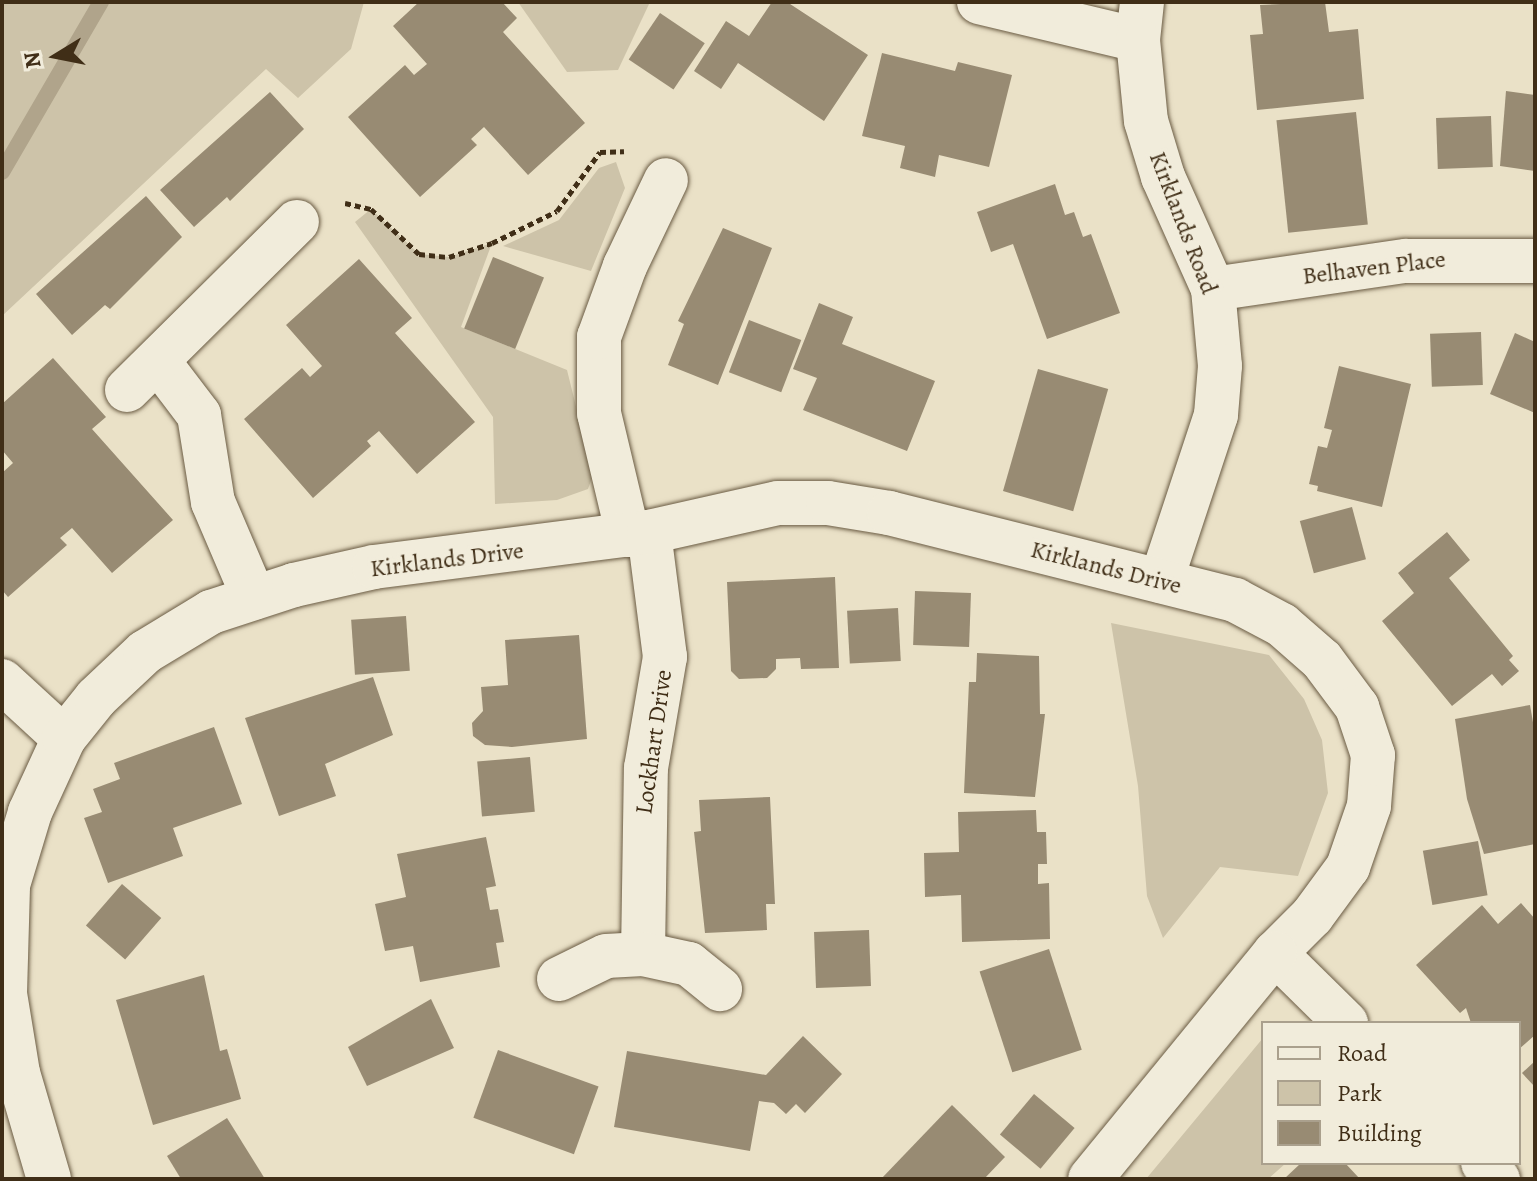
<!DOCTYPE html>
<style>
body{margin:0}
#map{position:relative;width:1537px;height:1181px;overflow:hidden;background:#eae1c7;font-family:Alegreya,serif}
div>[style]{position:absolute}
.green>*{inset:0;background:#cdc3a9}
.stream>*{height:16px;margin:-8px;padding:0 8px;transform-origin:8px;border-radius:8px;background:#b0a48b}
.building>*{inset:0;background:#988b73;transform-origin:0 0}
.path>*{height:5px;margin-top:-2.5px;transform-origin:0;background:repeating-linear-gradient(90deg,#402e17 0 6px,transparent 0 10px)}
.roads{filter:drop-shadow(0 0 2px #6a5b43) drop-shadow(0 0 2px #6a5b43)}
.minor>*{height:44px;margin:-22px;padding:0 22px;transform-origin:22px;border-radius:22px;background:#f1ecdb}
span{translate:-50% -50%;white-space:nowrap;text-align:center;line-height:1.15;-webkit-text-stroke:7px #f1ecdb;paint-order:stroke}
.street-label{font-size:24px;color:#402e17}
.frame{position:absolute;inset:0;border:4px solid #402e17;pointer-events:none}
.legend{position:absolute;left:1261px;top:1021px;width:260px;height:144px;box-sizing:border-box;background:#f1ecdb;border:2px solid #aaa08d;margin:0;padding:10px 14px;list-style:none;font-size:24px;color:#402e17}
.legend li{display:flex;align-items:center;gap:16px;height:40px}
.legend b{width:40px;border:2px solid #aaa08d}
.north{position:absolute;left:16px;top:16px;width:80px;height:80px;-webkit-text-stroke:6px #f1ecdb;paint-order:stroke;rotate:260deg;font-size:22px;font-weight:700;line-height:32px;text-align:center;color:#402e17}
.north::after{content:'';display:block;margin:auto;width:28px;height:36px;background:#402e17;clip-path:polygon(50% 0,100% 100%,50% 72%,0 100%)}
</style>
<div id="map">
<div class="green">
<i style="clip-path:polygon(2px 2px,364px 2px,351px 49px,298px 98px,266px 69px,2px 316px)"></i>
<i style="clip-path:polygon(518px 2px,650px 2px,618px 70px,567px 72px)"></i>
<i style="clip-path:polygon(616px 162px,625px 188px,591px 271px,503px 246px,559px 220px,599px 168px)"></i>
<i style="clip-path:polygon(371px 209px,419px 254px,449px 257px,492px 243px,461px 327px,567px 370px,593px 475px,588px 489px,557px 500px,495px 504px,493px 417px,355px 222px)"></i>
<i style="clip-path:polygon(1111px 623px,1269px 655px,1304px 699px,1322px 740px,1328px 793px,1298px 876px,1220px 867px,1163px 938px,1147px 896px,1138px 786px)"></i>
<i style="clip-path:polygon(1263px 1038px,1263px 1163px,1286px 1163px,1268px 1179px,1146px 1179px)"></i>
</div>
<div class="stream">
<i style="left:2px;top:172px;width:197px;rotate:-59.8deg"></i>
</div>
<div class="building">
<i style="clip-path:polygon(419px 2px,502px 2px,517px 18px,503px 32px,585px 123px,528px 175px,484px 127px,471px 139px,477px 145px,420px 197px,348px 117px,405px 65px,414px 75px,427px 64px,393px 26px)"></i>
<i style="clip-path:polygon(772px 2px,787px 2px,868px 55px,824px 121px,738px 63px,721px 89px,694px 71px,726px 21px,749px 36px)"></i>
<i style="clip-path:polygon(1325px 2px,1329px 32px,1358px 29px,1364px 99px,1257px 110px,1250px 35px,1263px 34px,1260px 5px)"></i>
<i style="left:660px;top:13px;width:54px;height:56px;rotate:34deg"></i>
<i style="clip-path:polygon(882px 53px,955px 71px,958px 62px,1012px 75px,989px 167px,939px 155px,935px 177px,900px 168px,905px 146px,862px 136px)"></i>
<i style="clip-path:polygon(1506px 91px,1535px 95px,1535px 171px,1500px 166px)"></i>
<i style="clip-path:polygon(270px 92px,304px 129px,230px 201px,227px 197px,194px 227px,160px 190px)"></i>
<i style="left:1356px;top:112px;width:113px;height:80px;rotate:84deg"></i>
<i style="left:1491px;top:116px;width:51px;height:55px;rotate:88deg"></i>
<i style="clip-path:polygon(1055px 184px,1065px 215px,1074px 212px,1083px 237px,1091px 234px,1120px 313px,1047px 339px,1013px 244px,991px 252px,977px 212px)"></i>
<i style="clip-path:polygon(146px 196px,182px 237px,110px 309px,105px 305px,72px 335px,36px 294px)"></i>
<i style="clip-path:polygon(723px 228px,772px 248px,718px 385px,668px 365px,684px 324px,678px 321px)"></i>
<i style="left:493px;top:257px;width:55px;height:77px;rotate:22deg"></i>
<i style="clip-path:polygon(359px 259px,412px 318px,395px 333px,475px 422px,417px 474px,379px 431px,367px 441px,371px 446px,313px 498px,244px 419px,302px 368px,310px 377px,322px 366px,286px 325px)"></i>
<i style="clip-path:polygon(819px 303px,853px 317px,842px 344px,935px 381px,907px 451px,803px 410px,817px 378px,793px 369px)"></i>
<i style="left:749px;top:320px;width:56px;height:56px;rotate:21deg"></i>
<i style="left:1481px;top:332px;width:53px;height:51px;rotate:88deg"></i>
<i style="clip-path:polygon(1515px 333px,1535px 342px,1535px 413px,1490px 394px)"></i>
<i style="clip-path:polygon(53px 358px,106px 417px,92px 429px,173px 520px,112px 573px,72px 528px,60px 538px,67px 545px,8px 597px,2px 590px,2px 473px,13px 463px,2px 450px,2px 404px)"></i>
<i style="clip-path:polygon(1339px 366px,1411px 384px,1382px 507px,1317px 491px,1318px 486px,1309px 484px,1318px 446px,1327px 448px,1332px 430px,1324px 428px)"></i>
<i style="left:1038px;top:369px;width:73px;height:127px;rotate:16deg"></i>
<i style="left:1352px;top:507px;width:54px;height:54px;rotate:75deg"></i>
<i style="clip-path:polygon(1447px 532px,1470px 560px,1449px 578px,1513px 656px,1509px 660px,1519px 671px,1502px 686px,1492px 674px,1452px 706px,1382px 621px,1414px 593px,1398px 573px)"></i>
<i style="clip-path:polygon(835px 577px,839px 668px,801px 669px,800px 658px,776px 659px,776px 669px,767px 678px,739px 679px,731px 671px,727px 582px)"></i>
<i style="left:915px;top:591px;width:56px;height:54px;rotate:2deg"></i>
<i style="left:898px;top:608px;width:53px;height:51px;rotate:87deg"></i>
<i style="left:406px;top:616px;width:55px;height:55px;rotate:86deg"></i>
<i style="clip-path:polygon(579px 635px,587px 739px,512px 747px,485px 745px,473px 736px,472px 723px,483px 711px,481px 687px,508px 685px,505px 640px)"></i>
<i style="clip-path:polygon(977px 653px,1039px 656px,1040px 714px,1045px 714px,1035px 797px,964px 793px,969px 682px,976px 682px)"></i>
<i style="clip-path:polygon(373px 677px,393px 735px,325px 764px,336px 796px,279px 816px,245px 718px)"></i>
<i style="clip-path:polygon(1530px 705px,1535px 734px,1535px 844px,1484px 854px,1467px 799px,1455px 719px)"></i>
<i style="clip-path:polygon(214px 727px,242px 804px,173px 828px,183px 856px,108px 883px,84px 818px,102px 812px,93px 789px,120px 779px,114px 763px)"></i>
<i style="left:530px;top:757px;width:55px;height:53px;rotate:85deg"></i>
<i style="clip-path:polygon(770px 797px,775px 904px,766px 904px,767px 930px,705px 933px,694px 832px,701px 831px,699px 800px)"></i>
<i style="clip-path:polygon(1036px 810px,1037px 832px,1046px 832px,1047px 864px,1038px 864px,1038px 884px,1049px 883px,1050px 939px,962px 942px,961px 895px,925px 897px,924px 853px,959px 852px,958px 812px)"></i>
<i style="clip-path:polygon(486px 837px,496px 886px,486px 888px,490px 910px,498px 909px,504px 942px,496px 943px,500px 967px,420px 982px,413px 946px,385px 951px,375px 904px,406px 897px,397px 854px)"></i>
<i style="left:1478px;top:841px;width:55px;height:56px;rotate:80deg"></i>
<i style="left:122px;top:884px;width:52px;height:55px;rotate:41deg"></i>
<i style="clip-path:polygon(1521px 903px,1535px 919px,1535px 1035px,1519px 1049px,1519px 1023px,1471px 1023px,1466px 1008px,1460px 1013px,1416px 965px,1482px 905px,1498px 924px)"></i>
<i style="left:869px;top:930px;width:56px;height:55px;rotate:88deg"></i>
<i style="left:1049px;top:949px;width:106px;height:73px;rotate:72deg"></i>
<i style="clip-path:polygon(204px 975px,220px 1051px,227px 1049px,241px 1099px,153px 1125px,116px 1000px)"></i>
<i style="clip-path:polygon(431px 999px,454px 1048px,367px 1086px,348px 1047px)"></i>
<i style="clip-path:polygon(803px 1036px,842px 1074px,805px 1113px,796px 1104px,786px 1114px,774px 1103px,759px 1101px,750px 1151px,614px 1127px,627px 1051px,766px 1075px)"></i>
<i style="left:498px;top:1050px;width:107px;height:72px;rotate:20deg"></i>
<i style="clip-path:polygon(1535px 1061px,1535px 1087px,1522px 1073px)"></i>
<i style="left:1034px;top:1094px;width:53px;height:53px;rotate:40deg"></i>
<i style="clip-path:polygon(952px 1105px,1005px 1157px,984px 1179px,881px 1179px)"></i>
<i style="clip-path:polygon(227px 1118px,265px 1179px,181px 1179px,167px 1156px)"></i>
<i style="clip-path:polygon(1301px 1163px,1345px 1163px,1360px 1179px,1284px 1179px)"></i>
</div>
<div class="path">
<i style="left:345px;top:203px;width:27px;rotate:13deg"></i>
<i style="left:371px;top:209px;width:66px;rotate:43.2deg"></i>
<i style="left:419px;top:254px;width:30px;rotate:6deg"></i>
<i style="left:449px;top:257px;width:45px;rotate:-18deg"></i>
<i style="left:492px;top:243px;width:72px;rotate:-26.2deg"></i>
<i style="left:557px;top:211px;width:73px;rotate:-53.9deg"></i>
<i style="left:600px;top:152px;width:24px;rotate:-2deg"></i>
</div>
<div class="roads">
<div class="minor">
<i style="left:979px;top:2px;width:163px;rotate:13.4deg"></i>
<i style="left:1142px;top:2px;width:38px;rotate:96deg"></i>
<i style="left:1138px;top:40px;width:81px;rotate:84.4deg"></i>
<i style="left:1146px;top:121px;width:59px;rotate:73.1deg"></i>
<i style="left:1163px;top:177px;width:123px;rotate:65.9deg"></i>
<i style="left:1213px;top:289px;width:77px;rotate:84.8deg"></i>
<i style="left:1220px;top:366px;width:49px;rotate:94.7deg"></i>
<i style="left:1216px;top:415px;width:175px;rotate:108.3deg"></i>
<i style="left:1213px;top:289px;width:195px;rotate:-8.3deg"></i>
<i style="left:1406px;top:261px;width:129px"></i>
<i style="left:158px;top:361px;width:68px;rotate:52.8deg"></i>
<i style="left:199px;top:415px;width:88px;rotate:80.9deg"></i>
<i style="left:213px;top:502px;width:104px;rotate:66.9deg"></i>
<i style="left:127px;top:390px;width:239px;rotate:-44.7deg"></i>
<i style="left:628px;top:535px;width:125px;rotate:-103.4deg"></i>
<i style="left:599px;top:413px;width:76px;rotate:-90deg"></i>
<i style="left:599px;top:337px;width:76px;rotate:-69.9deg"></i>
<i style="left:625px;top:266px;width:95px;rotate:-64.5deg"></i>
<i style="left:2px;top:681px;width:84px;rotate:42.6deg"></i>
<i style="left:1275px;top:953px;width:100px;rotate:44.6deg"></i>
<i style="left:643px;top:954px;width:186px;rotate:-89.1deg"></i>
<i style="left:646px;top:768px;width:113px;rotate:-80.3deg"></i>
<i style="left:665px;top:657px;width:126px;rotate:-97.3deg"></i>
<i style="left:559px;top:979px;width:52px;rotate:-26.1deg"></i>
<i style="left:606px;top:956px;width:37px;rotate:-3deg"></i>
<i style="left:643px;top:954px;width:47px;rotate:12.3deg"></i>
<i style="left:689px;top:964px;width:40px;rotate:39deg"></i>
<i style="left:1483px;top:1163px;width:22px;rotate:47deg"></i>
<i style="left:49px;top:1179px;width:110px;rotate:-106.3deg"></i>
<i style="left:18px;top:1073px;width:80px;rotate:-99.3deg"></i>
<i style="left:5px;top:994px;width:109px;rotate:-88.4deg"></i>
<i style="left:8px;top:885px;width:76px;rotate:-73.2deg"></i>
<i style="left:30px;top:812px;width:81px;rotate:-65.3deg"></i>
<i style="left:64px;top:738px;width:51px;rotate:-51.3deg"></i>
<i style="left:96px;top:698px;width:67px;rotate:-43.2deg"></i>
<i style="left:145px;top:652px;width:77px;rotate:-31.2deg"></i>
<i style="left:211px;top:612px;width:87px;rotate:-18deg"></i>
<i style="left:294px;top:585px;width:82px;rotate:-12.7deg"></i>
<i style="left:374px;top:567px;width:277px;rotate:-7.3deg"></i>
<i style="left:649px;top:532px;width:132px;rotate:-12.7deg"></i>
<i style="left:778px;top:503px;width:50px"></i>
<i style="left:828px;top:503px;width:62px;rotate:9.3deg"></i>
<i style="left:889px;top:513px;width:357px;rotate:14.1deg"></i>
<i style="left:1235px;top:600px;width:53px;rotate:28deg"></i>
<i style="left:1282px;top:625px;width:53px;rotate:41.2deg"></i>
<i style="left:1322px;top:660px;width:59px;rotate:53.3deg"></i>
<i style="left:1357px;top:707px;width:51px;rotate:71.6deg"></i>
<i style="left:1373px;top:755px;width:51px;rotate:94.5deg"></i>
<i style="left:1369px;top:806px;width:65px;rotate:109deg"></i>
<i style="left:1348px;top:867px;width:61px;rotate:126.3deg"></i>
<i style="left:1312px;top:916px;width:52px;rotate:135deg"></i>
<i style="left:1275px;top:953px;width:292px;rotate:129.3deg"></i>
</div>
</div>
<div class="street-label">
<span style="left:1183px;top:223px;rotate:69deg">Kirklands Road</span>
<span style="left:1374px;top:268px;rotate:-7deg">Belhaven Place</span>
<span style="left:447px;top:560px;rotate:-7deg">Kirklands Drive</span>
<span style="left:1106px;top:568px;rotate:14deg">Kirklands Drive</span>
<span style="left:654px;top:742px;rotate:-82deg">Lockhart Drive</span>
</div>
<div class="frame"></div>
<ul class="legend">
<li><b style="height:10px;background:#f1ecdb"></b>Road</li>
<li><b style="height:22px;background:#cdc3a9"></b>Park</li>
<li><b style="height:22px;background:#988b73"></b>Building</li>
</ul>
<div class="north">N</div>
</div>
